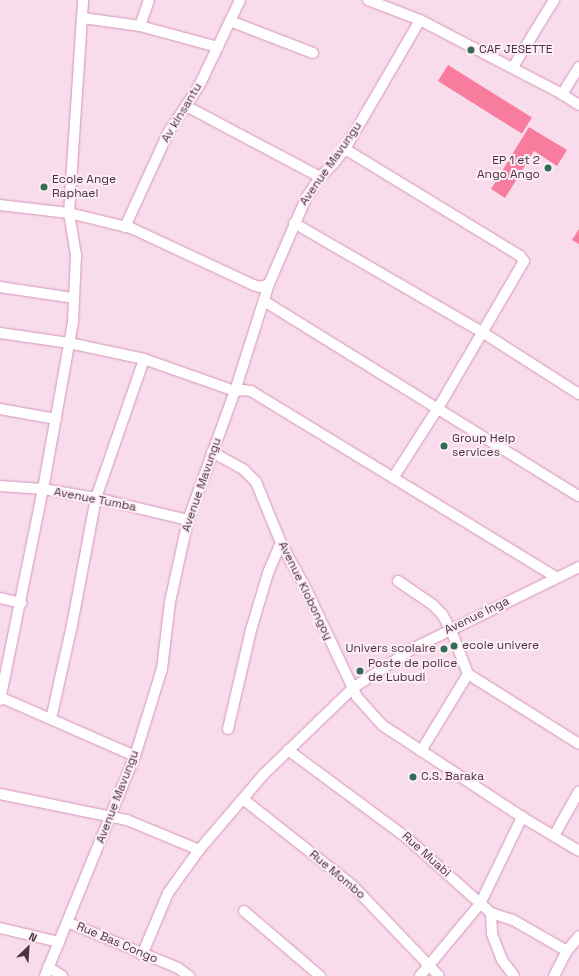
<!DOCTYPE html>
<style>
body{margin:0}
#map{position:relative;width:579px;height:976px;overflow:hidden;background:#f9dcec;font-family:"Space Grotesk",sans-serif}
div>[style]{position:absolute}
.building>*{inset:0;background:#f77c9e;transform-origin:0 0}
.roads{filter:drop-shadow(0 0 1px #d695bb) drop-shadow(0 0 1px #d695bb)}
.street>*{height:10px;margin:-5px;padding:0 5px;transform-origin:5px;border-radius:5px;background:#fff}
.dots>*{width:11px;height:11px;translate:-50% -50%;box-sizing:border-box;border:2px solid #fdeef6;border-radius:50%}
span{translate:-50% -50%;white-space:nowrap;text-align:center;line-height:1.15;-webkit-text-stroke:4px #fdeef6;paint-order:stroke}
.poi-label{font-size:12px;color:#4c3141}
.left{translate:0 -50%;text-align:left}
.right{translate:-100% -50%;text-align:right}
.street-label{font-size:12px;color:#4c3141}
.north{position:absolute;left:8px;top:928px;width:40px;height:40px;-webkit-text-stroke:3px #fdeef6;paint-order:stroke;rotate:25deg;font-size:11px;font-weight:700;line-height:16px;text-align:center;color:#4c3141}
.north::after{content:'';display:block;margin:auto;width:14px;height:18px;background:#4c3141;clip-path:polygon(50% 0,100% 100%,50% 72%,0 100%)}
</style>
<div id="map">
<div class="building">
<i style="left:448px;top:65px;width:99px;height:19px;rotate:32deg"></i>
<i style="clip-path:polygon(529px 127px,567px 150px,557px 166px,534px 151px,505px 198px,491px 189px)"></i>
<i style="clip-path:polygon(579px 229px,579px 244px,572px 240px)"></i>
</div>
<div class="roads">
<div class="street">
<i style="left:368px;top:0;width:56px;rotate:21deg"></i>
<i style="left:420px;top:20px;width:160px;rotate:27.5deg"></i>
<i style="left:83px;top:18px;width:58px;rotate:8deg"></i>
<i style="left:140px;top:26px;width:81px;rotate:15.1deg"></i>
<i style="left:230px;top:21px;width:89px;rotate:21.1deg"></i>
<i style="left:140px;top:26px;width:28px;rotate:-71deg"></i>
<i style="left:513px;top:67px;width:79px;rotate:-58.5deg"></i>
<i style="left:579px;top:67px;width:32px;rotate:122deg"></i>
<i style="left:562px;top:94px;width:20px;rotate:33deg"></i>
<i style="left:186px;top:106px;width:152px;rotate:27.9deg"></i>
<i style="left:345px;top:149px;width:205px;rotate:31.4deg"></i>
<i style="left:520px;top:256px;width:6px;rotate:51deg"></i>
<i style="left:524px;top:261px;width:170px;rotate:120.3deg"></i>
<i style="left:438px;top:408px;width:83px;rotate:122.7deg"></i>
<i style="left:0;top:205px;width:69px;rotate:6.6deg"></i>
<i style="left:69px;top:213px;width:64px;rotate:13.6deg"></i>
<i style="left:131px;top:228px;width:135px;rotate:25deg"></i>
<i style="left:253px;top:285px;width:7px;rotate:16deg"></i>
<i style="left:260px;top:287px;width:9px;rotate:-18deg"></i>
<i style="left:294px;top:223px;width:217px;rotate:30.1deg"></i>
<i style="left:482px;top:332px;width:115px;rotate:32.6deg"></i>
<i style="left:125px;top:227px;width:103px;rotate:-65.4deg"></i>
<i style="left:168px;top:133px;width:56px;rotate:-56.6deg"></i>
<i style="left:199px;top:86px;width:95px;rotate:-64.5deg"></i>
<i style="left:0;top:287px;width:75px;rotate:8.5deg"></i>
<i style="left:264px;top:301px;width:370px;rotate:31.8deg"></i>
<i style="left:0;top:333px;width:70px;rotate:8.2deg"></i>
<i style="left:69px;top:343px;width:77px;rotate:12deg"></i>
<i style="left:144px;top:359px;width:96px;rotate:19.4deg"></i>
<i style="left:235px;top:391px;width:8px;rotate:-7deg"></i>
<i style="left:243px;top:390px;width:8px;rotate:7deg"></i>
<i style="left:251px;top:391px;width:357px;rotate:31.4deg"></i>
<i style="left:0;top:409px;width:57px;rotate:10.1deg"></i>
<i style="left:212px;top:452px;width:37px;rotate:29deg"></i>
<i style="left:244px;top:470px;width:17px;rotate:45deg"></i>
<i style="left:256px;top:482px;width:66px;rotate:67.7deg"></i>
<i style="left:281px;top:543px;width:52px;rotate:61.5deg"></i>
<i style="left:306px;top:589px;width:119px;rotate:64.7deg"></i>
<i style="left:357px;top:697px;width:38px;rotate:48deg"></i>
<i style="left:382px;top:725px;width:168px;rotate:33.3deg"></i>
<i style="left:522px;top:817px;width:66px;rotate:30.8deg"></i>
<i style="left:0;top:486px;width:43px;rotate:4deg"></i>
<i style="left:43px;top:489px;width:54px;rotate:9.6deg"></i>
<i style="left:96px;top:498px;width:95px;rotate:13.4deg"></i>
<i style="left:398px;top:581px;width:42px;rotate:34.4deg"></i>
<i style="left:433px;top:605px;width:13px;rotate:45deg"></i>
<i style="left:442px;top:614px;width:18px;rotate:61deg"></i>
<i style="left:451px;top:630px;width:47px;rotate:68.9deg"></i>
<i style="left:468px;top:674px;width:131px;rotate:32.2deg"></i>
<i style="left:0;top:598px;width:22px;rotate:13deg"></i>
<i style="left:0;top:697px;width:147px;rotate:23.6deg"></i>
<i style="left:0;top:700px;width:215px;rotate:-78.5deg"></i>
<i style="left:43px;top:489px;width:170px;rotate:-79.8deg"></i>
<i style="left:73px;top:322px;width:67px;rotate:-87.4deg"></i>
<i style="left:76px;top:255px;width:43px;rotate:-99.5deg"></i>
<i style="left:69px;top:213px;width:213px;rotate:-86.2deg"></i>
<i style="left:51px;top:719px;width:96px;rotate:-77.4deg"></i>
<i style="left:72px;top:625px;width:129px;rotate:-79.3deg"></i>
<i style="left:96px;top:498px;width:147px;rotate:-70.9deg"></i>
<i style="left:228px;top:729px;width:102px;rotate:-76.9deg"></i>
<i style="left:251px;top:630px;width:59px;rotate:-73.4deg"></i>
<i style="left:268px;top:573px;width:33px;rotate:-67deg"></i>
<i style="left:288px;top:750px;width:148px;rotate:36.5deg"></i>
<i style="left:407px;top:838px;width:113px;rotate:41.8deg"></i>
<i style="left:491px;top:913px;width:23px;rotate:18deg"></i>
<i style="left:513px;top:920px;width:62px;rotate:29.9deg"></i>
<i style="left:421px;top:751px;width:90px;rotate:-58.6deg"></i>
<i style="left:0;top:794px;width:130px;rotate:11.6deg"></i>
<i style="left:127px;top:820px;width:78px;rotate:22.6deg"></i>
<i style="left:243px;top:799px;width:140px;rotate:38.3deg"></i>
<i style="left:353px;top:886px;width:124px;rotate:46.3deg"></i>
<i style="left:554px;top:836px;width:51px;rotate:-60.9deg"></i>
<i style="left:244px;top:911px;width:100px;rotate:40.5deg"></i>
<i style="left:491px;top:913px;width:21px;rotate:87deg"></i>
<i style="left:492px;top:934px;width:28px;rotate:69deg"></i>
<i style="left:502px;top:960px;width:20px;rotate:53deg"></i>
<i style="left:67px;top:922px;width:120px;rotate:22.5deg"></i>
<i style="left:178px;top:968px;width:14px;rotate:36deg"></i>
<i style="left:0;top:928px;width:61px;rotate:13.3deg"></i>
<i style="left:142px;top:955px;width:67px;rotate:-67.2deg"></i>
<i style="left:168px;top:893px;width:53px;rotate:-54.2deg"></i>
<i style="left:199px;top:850px;width:100px;rotate:-49.5deg"></i>
<i style="left:264px;top:774px;width:124px;rotate:-44deg"></i>
<i style="left:353px;top:688px;width:73px;rotate:-33.3deg"></i>
<i style="left:414px;top:648px;width:184px;rotate:-26.1deg"></i>
<i style="left:48px;top:967px;width:17px;rotate:33deg"></i>
<i style="left:45px;top:976px;width:238px;rotate:-67.8deg"></i>
<i style="left:135px;top:756px;width:91px;rotate:-72.8deg"></i>
<i style="left:162px;top:669px;width:67px;rotate:-83.2deg"></i>
<i style="left:170px;top:602px;width:84px;rotate:-77.6deg"></i>
<i style="left:188px;top:520px;width:137px;rotate:-70deg"></i>
<i style="left:235px;top:391px;width:112px;rotate:-72.4deg"></i>
<i style="left:269px;top:284px;width:94px;rotate:-66.7deg"></i>
<i style="left:306px;top:198px;width:25px;rotate:-56deg"></i>
<i style="left:320px;top:177px;width:20px;rotate:-45deg"></i>
<i style="left:334px;top:163px;width:18px;rotate:-52deg"></i>
<i style="left:345px;top:149px;width:149px;rotate:-59.8deg"></i>
<i style="left:420px;top:976px;width:94px;rotate:-50.2deg"></i>
<i style="left:480px;top:904px;width:97px;rotate:-64.2deg"></i>
<i style="left:554px;top:976px;width:28px;rotate:-63deg"></i>
<i style="left:567px;top:951px;width:19px;rotate:-51deg"></i>
</div>
</div>
<div class="dots">
<i style="left:471px;top:50px;background:#336c54"></i>
<i style="left:548px;top:168px;background:#336c54"></i>
<i style="left:44px;top:187px;background:#336c54"></i>
<i style="left:444px;top:446px;background:#336c54"></i>
<i style="left:454px;top:646px;background:#336c54"></i>
<i style="left:444px;top:649px;background:#336c54"></i>
<i style="left:360px;top:671px;background:#336c54"></i>
<i style="left:413px;top:777px;background:#336c54"></i>
</div>
<div class="poi-label">
<span class="left" style="left:479px;top:50px">CAF JESETTE</span>
<span class="right" style="left:540px;top:168px">EP 1 et 2<br>Ango Ango</span>
<span class="left" style="left:52px;top:187px">Ecole Ange<br>Raphael</span>
<span class="left" style="left:452px;top:446px">Group Help<br>services</span>
<span class="left" style="left:462px;top:646px">ecole univere</span>
<span class="right" style="left:436px;top:649px">Univers scolaire</span>
<span class="left" style="left:368px;top:671px">Poste de police<br>de Lubudi</span>
<span class="left" style="left:421px;top:777px">C.S. Baraka</span>
</div>
<div class="street-label">
<span style="left:182px;top:113px;rotate:-59deg">Av kinsantu</span>
<span style="left:331px;top:164px;rotate:-55deg">Avenue Mavungu</span>
<span style="left:202px;top:485px;rotate:-71deg">Avenue Mavungu</span>
<span style="left:95px;top:500px;rotate:11deg">Avenue Tumba</span>
<span style="left:305px;top:591px;rotate:64deg">Avenue Kiobongoy</span>
<span style="left:477px;top:616px;rotate:-26deg">Avenue Inga</span>
<span style="left:118px;top:797px;rotate:-69deg">Avenue Mavungu</span>
<span style="left:426px;top:855px;rotate:42deg">Rue Muabi</span>
<span style="left:337px;top:875px;rotate:40deg">Rue Mombo</span>
<span style="left:117px;top:943px;rotate:23deg">Rue Bas Congo</span>
</div>
<div class="north">N</div>
</div>
